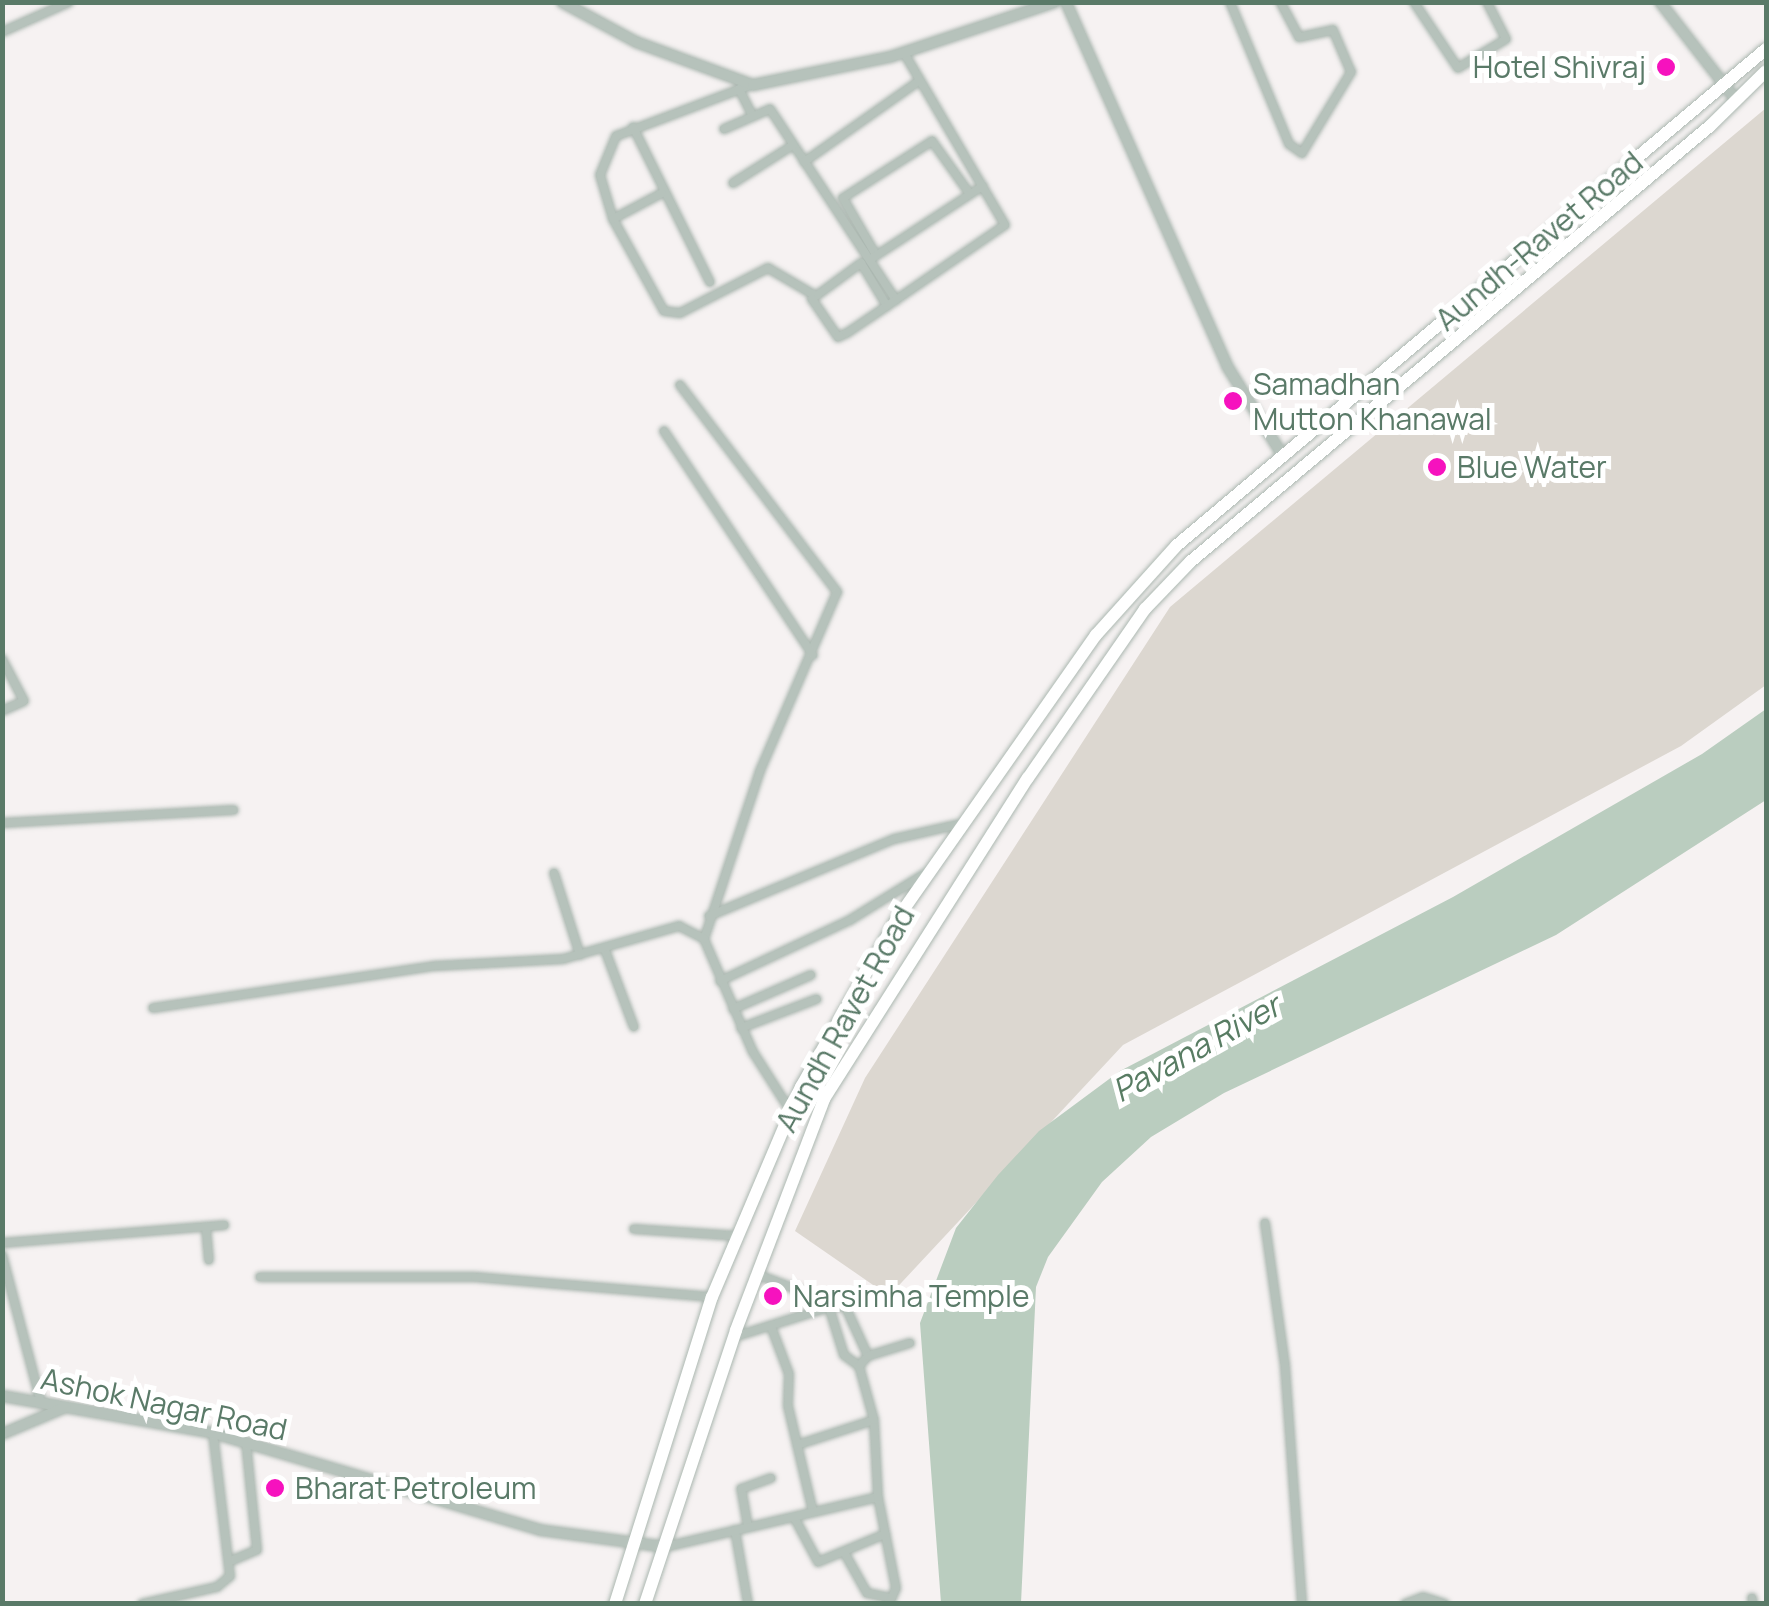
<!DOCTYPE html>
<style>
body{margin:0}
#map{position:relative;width:1769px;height:1606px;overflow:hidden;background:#f6f2f2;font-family:Manrope,sans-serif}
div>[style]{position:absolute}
.green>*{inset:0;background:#dcd7d0}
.water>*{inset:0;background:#bacdbf}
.roads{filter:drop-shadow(0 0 2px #abb7b0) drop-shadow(0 0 2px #abb7b0)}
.minor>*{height:8px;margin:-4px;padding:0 4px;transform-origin:4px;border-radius:4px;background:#b6c2bb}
.tertiary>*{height:10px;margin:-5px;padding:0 5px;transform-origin:5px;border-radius:5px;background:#b6c2bb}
.primary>*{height:12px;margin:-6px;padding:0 6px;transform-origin:6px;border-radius:6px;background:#fff}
.dots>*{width:28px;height:28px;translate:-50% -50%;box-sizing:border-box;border:5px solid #fff;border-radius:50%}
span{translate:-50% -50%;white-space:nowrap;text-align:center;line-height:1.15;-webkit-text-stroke:10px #fff;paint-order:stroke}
.poi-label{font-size:30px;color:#5a7a68}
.right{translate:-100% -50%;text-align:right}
.left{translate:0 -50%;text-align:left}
.street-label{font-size:30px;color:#5a7a68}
.water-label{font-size:32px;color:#587c63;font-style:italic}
.frame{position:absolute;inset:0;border:5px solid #5a7a68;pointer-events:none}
</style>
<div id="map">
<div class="green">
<i style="clip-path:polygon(1766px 108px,1766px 685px,1681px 746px,1123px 1045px,889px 1296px,795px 1231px,865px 1078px,1170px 607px)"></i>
</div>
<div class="water">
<i style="clip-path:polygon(1766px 709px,1766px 800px,1556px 935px,1224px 1093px,1151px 1137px,1102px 1182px,1048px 1257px,1036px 1287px,1021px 1603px,941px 1603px,920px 1323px,956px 1228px,998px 1175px,1039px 1131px,1120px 1071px,1453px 897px,1702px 754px)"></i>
</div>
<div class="roads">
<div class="minor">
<i style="left:1230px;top:2px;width:154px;rotate:67.4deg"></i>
<i style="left:1289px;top:144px;width:16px;rotate:35deg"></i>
<i style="left:1302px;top:153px;width:95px;rotate:-58.8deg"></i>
<i style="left:1351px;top:72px;width:46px;rotate:-113.2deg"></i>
<i style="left:1333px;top:30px;width:35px;rotate:168deg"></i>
<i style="left:1299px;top:37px;width:40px;rotate:-118deg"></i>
<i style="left:1414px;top:2px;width:79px;rotate:56.3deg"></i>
<i style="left:1458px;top:68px;width:56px;rotate:-31.1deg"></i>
<i style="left:1506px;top:39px;width:42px;rotate:-117.2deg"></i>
<i style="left:2px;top:32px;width:73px;rotate:-24.1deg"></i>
<i style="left:751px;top:85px;width:144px;rotate:159.3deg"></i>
<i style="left:616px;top:136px;width:42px;rotate:112.3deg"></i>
<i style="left:600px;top:175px;width:46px;rotate:73.5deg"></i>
<i style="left:613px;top:219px;width:105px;rotate:61deg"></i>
<i style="left:664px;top:311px;width:16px;rotate:7deg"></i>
<i style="left:680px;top:313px;width:99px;rotate:-27.1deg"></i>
<i style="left:768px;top:268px;width:53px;rotate:30.4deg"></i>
<i style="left:739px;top:89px;width:28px;rotate:63deg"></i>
<i style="left:633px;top:127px;width:173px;rotate:63.6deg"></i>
<i style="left:724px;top:129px;width:50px;rotate:-23.5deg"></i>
<i style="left:770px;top:109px;width:229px;rotate:56.6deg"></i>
<i style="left:804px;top:162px;width:141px;rotate:-35.2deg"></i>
<i style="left:733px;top:183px;width:71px;rotate:-32.3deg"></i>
<i style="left:613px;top:219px;width:55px;rotate:-28deg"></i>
<i style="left:876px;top:255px;width:66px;rotate:-120.1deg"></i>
<i style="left:843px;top:198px;width:106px;rotate:-32.6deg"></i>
<i style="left:932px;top:141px;width:65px;rotate:54.4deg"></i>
<i style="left:874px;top:257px;width:130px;rotate:-33.1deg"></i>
<i style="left:887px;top:306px;width:50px;rotate:-121.2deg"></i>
<i style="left:861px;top:263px;width:61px;rotate:143.7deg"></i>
<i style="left:812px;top:299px;width:46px;rotate:55.6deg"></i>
<i style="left:838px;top:337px;width:10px;rotate:-24deg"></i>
<i style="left:847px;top:333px;width:48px;rotate:-34deg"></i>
<i style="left:887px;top:306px;width:143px;rotate:-34.5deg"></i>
<i style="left:1005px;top:225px;width:199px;rotate:-120.4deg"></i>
<i style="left:680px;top:385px;width:260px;rotate:52.8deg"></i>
<i style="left:837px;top:592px;width:195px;rotate:113.3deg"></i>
<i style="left:760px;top:771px;width:177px;rotate:108.4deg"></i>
<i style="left:704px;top:939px;width:123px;rotate:66.6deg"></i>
<i style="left:753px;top:1052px;width:69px;rotate:57.5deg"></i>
<i style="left:664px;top:431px;width:269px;rotate:56.4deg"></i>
<i style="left:2px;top:659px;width:47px;rotate:62.4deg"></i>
<i style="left:24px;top:701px;width:24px;rotate:156deg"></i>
<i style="left:2px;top:823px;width:232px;rotate:-3.2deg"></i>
<i style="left:554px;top:873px;width:86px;rotate:72.4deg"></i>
<i style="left:709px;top:916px;width:200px;rotate:-22.6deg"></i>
<i style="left:894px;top:839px;width:68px;rotate:-12.8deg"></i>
<i style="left:605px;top:950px;width:82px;rotate:69.4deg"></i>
<i style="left:720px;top:981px;width:144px;rotate:-25.1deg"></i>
<i style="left:850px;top:920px;width:89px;rotate:-31.7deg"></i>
<i style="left:153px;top:1008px;width:285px;rotate:-8.5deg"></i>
<i style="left:435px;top:966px;width:128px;rotate:-3.1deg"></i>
<i style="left:563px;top:959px;width:121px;rotate:-15.9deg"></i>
<i style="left:679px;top:926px;width:28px;rotate:27deg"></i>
<i style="left:733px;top:1009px;width:85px;rotate:-23.6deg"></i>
<i style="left:741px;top:1028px;width:81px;rotate:-20.9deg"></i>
<i style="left:1265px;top:1223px;width:144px;rotate:82deg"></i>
<i style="left:1285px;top:1366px;width:239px;rotate:85.9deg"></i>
<i style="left:206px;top:1227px;width:33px;rotate:85deg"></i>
<i style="left:634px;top:1229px;width:104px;rotate:3.9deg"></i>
<i style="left:2px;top:1243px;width:223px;rotate:-4.6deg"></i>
<i style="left:2px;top:1255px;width:153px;rotate:75.2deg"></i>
<i style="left:756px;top:1274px;width:96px;rotate:20.7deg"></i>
<i style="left:846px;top:1308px;width:53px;rotate:65.4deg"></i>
<i style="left:260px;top:1277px;width:215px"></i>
<i style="left:475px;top:1277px;width:238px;rotate:4.8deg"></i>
<i style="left:829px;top:1307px;width:50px;rotate:72.6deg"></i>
<i style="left:844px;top:1355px;width:19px;rotate:36deg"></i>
<i style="left:772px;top:1329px;width:48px;rotate:69.3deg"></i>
<i style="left:789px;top:1374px;width:32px;rotate:92deg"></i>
<i style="left:788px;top:1406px;width:109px;rotate:76.7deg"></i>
<i style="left:734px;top:1337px;width:100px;rotate:-17.5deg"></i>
<i style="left:797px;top:1445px;width:81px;rotate:-18deg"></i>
<i style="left:794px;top:1517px;width:51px;rotate:61.9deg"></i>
<i style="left:818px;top:1562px;width:73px;rotate:-22.7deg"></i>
<i style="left:748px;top:1527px;width:39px;rotate:-100deg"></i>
<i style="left:741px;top:1489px;width:32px;rotate:-20deg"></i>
<i style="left:735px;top:1530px;width:75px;rotate:80deg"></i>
<i style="left:665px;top:1547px;width:219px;rotate:-13.2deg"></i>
<i style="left:844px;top:1552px;width:47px;rotate:60.7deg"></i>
<i style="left:867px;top:1593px;width:25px;rotate:12deg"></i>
<i style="left:233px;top:1560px;width:26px;rotate:-23deg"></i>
<i style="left:257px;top:1550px;width:109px;rotate:-95.8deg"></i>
<i style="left:1752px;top:1598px;width:6px;rotate:81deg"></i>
<i style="left:142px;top:1604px;width:77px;rotate:-12.8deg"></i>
<i style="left:217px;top:1587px;width:17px;rotate:-40deg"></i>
<i style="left:230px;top:1576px;width:144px;rotate:-96.8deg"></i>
<i style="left:889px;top:1604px;width:17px;rotate:-66deg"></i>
<i style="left:896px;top:1588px;width:93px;rotate:-101.2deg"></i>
<i style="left:878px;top:1497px;width:77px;rotate:-93deg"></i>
<i style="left:874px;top:1420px;width:56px;rotate:-105.5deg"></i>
<i style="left:859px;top:1366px;width:13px;rotate:-48deg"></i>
<i style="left:868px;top:1356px;width:44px;rotate:-17.2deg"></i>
<i style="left:1405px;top:1604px;width:19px;rotate:-21deg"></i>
<i style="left:1423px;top:1597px;width:23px;rotate:18deg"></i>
</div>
<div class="tertiary">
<i style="left:562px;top:2px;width:84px;rotate:28.4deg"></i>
<i style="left:636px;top:42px;width:125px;rotate:20.2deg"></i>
<i style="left:753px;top:85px;width:140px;rotate:-11.6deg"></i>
<i style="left:890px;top:57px;width:174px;rotate:-18.4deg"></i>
<i style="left:1066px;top:2px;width:398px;rotate:66.1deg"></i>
<i style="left:1227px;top:366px;width:106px;rotate:58.1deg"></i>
<i style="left:1660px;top:2px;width:124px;rotate:52.2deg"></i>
<i style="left:2px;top:1396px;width:214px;rotate:9.9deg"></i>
<i style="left:213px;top:1433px;width:341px;rotate:16.5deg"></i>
<i style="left:540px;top:1530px;width:126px;rotate:7.7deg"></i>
<i style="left:2px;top:1434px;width:69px;rotate:-22.9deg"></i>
</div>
<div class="primary">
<i style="left:615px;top:1604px;width:322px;rotate:-72.5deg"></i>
<i style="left:712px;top:1297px;width:228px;rotate:-67deg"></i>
<i style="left:801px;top:1087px;width:193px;rotate:-60.3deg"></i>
<i style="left:897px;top:919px;width:347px;rotate:-55deg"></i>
<i style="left:1096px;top:635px;width:120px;rotate:-48deg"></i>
<i style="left:1176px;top:546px;width:771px;rotate:-40.11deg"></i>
<i style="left:645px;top:1604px;width:289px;rotate:-71.6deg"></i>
<i style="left:736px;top:1330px;width:247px;rotate:-69.1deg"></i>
<i style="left:824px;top:1099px;width:380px;rotate:-57.6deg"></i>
<i style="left:1028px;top:778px;width:206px;rotate:-55.3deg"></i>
<i style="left:1145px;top:609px;width:65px;rotate:-46.2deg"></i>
<i style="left:1190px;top:562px;width:679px;rotate:-39.98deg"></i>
<i style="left:1710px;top:126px;width:78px;rotate:-44.5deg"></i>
</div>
</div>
<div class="dots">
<i style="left:1666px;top:67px;background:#f612be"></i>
<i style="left:1233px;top:401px;background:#f612be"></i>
<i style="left:1437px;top:467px;background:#f612be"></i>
<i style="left:773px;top:1296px;background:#f612be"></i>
<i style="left:275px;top:1488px;background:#f612be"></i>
</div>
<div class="poi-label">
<span class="right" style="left:1646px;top:67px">Hotel Shivraj</span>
<span class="left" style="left:1253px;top:401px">Samadhan<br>Mutton Khanawal</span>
<span class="left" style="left:1457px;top:467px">Blue Water</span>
<span class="left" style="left:793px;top:1296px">Narsimha Temple</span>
<span class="left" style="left:295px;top:1488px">Bharat Petroleum</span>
</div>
<div class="street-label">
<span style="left:1539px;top:241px;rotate:-40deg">Aundh-Ravet Road</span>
<span style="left:845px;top:1019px;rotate:-61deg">Aundh Ravet Road</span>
<span style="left:164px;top:1404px;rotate:12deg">Ashok Nagar Road</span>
</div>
<div class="water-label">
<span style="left:1196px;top:1048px;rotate:-29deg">Pavana River</span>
</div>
<div class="frame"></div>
</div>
